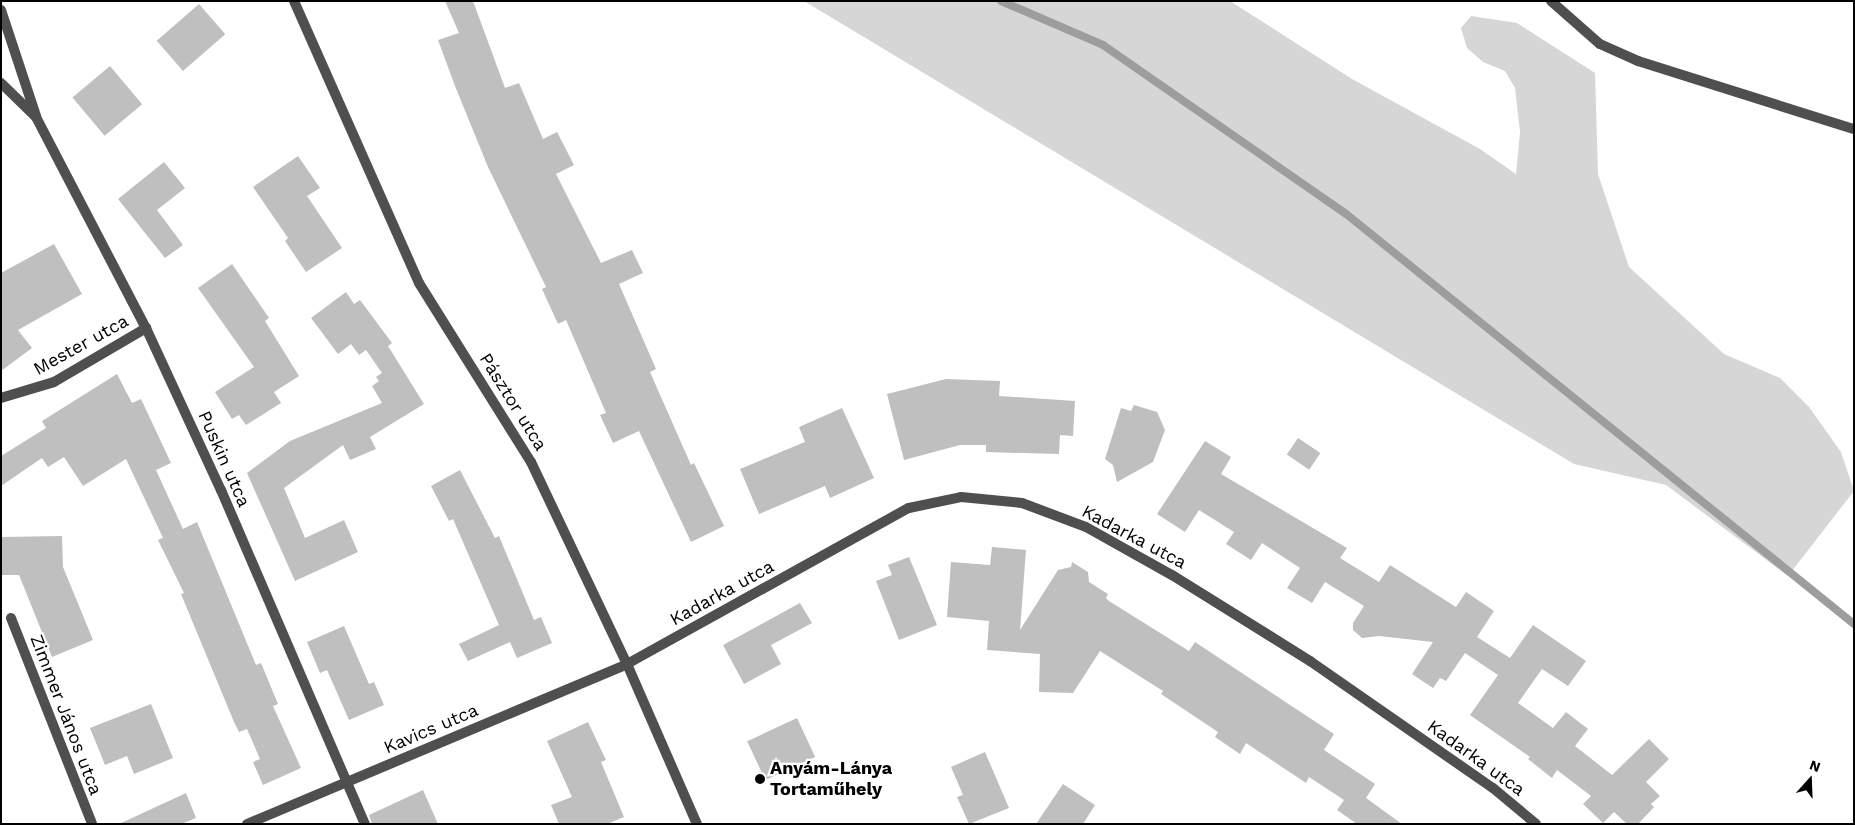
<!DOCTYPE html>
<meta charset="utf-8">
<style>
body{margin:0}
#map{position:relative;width:1855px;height:825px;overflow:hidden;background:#fff;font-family:"Work Sans",sans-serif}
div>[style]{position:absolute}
.green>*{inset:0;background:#d6d6d6}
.stream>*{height:8px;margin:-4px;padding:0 4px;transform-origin:4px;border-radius:4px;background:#9d9d9d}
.building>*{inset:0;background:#bfbfbf;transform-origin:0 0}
.service>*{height:10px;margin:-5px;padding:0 5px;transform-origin:5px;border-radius:5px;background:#4f4f4f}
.minor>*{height:10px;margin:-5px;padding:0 5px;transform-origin:5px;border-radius:5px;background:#4f4f4f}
.dots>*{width:14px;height:14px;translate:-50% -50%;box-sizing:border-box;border:2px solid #fff;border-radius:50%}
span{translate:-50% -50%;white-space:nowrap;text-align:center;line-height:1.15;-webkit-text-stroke:4.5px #fff;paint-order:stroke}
.street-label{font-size:18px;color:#000}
.poi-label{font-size:18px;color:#000;font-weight:700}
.left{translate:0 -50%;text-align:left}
.frame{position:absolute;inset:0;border:2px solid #000;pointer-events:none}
.north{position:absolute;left:1785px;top:755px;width:50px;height:50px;-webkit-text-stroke:4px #fff;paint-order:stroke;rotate:20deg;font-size:14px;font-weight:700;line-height:20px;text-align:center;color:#000}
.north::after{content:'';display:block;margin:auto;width:18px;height:22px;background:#000;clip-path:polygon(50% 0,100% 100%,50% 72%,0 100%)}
</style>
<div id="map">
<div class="green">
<i style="clip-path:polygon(804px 1px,1230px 1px,1352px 79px,1480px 149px,1516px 174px,1520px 132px,1515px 88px,1505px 71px,1483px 62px,1467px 48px,1461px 28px,1471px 16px,1517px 23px,1595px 73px,1598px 174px,1629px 267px,1724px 354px,1780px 378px,1809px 407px,1841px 452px,1854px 491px,1788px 576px,1666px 485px,1574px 464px)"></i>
</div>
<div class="stream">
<i style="left:1001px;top:1px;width:111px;rotate:23.3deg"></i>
<i style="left:1103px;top:45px;width:295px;rotate:34.8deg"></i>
<i style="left:1345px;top:213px;width:654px;rotate:38.92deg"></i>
</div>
<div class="building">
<i style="clip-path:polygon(445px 1px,473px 1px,505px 88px,519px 83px,543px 139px,557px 132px,574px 165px,556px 174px,601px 263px,632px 250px,643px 273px,619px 284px,656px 369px,650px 372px,691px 465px,694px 463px,724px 526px,691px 542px,639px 431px,613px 443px,600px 415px,606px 413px,566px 320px,558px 324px,542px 289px,546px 287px,488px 167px,455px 86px,438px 40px,459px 33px)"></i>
<i style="left:199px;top:4px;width:40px;height:56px;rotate:49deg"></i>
<i style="left:110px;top:66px;width:50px;height:49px;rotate:50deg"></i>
<i style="clip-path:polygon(298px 156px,320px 188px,307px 196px,342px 248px,306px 272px,285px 241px,288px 238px,253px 187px)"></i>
<i style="clip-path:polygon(164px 162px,185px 188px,157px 210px,183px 245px,165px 258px,118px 199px)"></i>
<i style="clip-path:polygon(54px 244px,82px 294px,18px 330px,32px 348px,1px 371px,1px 273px)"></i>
<i style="clip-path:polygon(232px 264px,269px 318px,265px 321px,299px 376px,274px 392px,281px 403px,246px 425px,239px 415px,232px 419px,215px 392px,254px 367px,198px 288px)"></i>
<i style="clip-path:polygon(346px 292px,354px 304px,360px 300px,392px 343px,388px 346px,424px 404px,370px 437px,376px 449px,350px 460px,343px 445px,284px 488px,305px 538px,344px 520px,358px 552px,295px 581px,247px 473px,290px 441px,382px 403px,372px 386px,379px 381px,376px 377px,382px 373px,366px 350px,359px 355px,351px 344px,338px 354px,311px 318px)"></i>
<i style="clip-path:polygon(117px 374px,132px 403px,141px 399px,171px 463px,156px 470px,183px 529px,197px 522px,256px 665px,261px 663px,278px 704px,273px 706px,301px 768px,263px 785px,253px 762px,260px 759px,247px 729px,239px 732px,234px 722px,181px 594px,184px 593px,158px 540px,163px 538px,126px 459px,83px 486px,64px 457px,48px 467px,42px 458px,1px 486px,1px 456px,46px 428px,42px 421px)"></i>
<i style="clip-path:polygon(946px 379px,1000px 381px,999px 396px,1075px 401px,1073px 436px,1060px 435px,1059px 454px,986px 452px,986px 445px,960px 445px,904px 460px,887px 394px)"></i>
<i style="clip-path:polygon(1134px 405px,1157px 412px,1165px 430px,1153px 462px,1117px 482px,1113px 465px,1105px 459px,1121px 408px,1131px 411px)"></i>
<i style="clip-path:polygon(842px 408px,874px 478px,830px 498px,825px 486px,759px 514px,740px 469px,805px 442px,799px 427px)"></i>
<i style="left:1298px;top:438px;width:27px;height:20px;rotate:34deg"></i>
<i style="clip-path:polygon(1205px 441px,1231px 457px,1221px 474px,1347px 548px,1340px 558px,1379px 582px,1390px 565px,1456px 607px,1466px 592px,1494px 611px,1477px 637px,1510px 658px,1533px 625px,1586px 661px,1568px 686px,1542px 669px,1518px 703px,1553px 728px,1566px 712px,1588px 729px,1575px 746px,1612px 775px,1649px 739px,1669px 759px,1646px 782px,1660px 796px,1651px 804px,1654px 807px,1638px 824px,1627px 824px,1614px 812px,1603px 823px,1583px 804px,1591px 796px,1557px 770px,1552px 778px,1528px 759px,1530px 757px,1470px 715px,1498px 675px,1465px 653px,1446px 681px,1440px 678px,1433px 688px,1412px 674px,1433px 642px,1379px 636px,1362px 638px,1353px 630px,1353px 623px,1364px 606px,1325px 582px,1312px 603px,1287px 588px,1300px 568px,1262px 543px,1251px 560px,1226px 544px,1234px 532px,1199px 510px,1185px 532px,1157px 514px)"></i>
<i style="clip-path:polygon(460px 470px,495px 538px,499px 536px,534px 620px,541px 617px,552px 643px,517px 658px,510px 642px,468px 661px,459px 644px,499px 625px,453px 519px,449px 521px,431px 486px)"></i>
<i style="clip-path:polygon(62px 536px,63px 567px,93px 640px,52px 657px,19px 575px,1px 575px,1px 537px)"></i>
<i style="clip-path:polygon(992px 547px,1026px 550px,1020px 630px,1058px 570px,1071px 567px,1072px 562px,1088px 572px,1089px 582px,1108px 594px,1106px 598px,1109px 601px,1189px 651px,1195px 642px,1334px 734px,1324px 750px,1375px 784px,1366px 798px,1402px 824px,1357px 824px,1337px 810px,1344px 800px,1309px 777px,1306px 783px,1246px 743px,1240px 754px,1215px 737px,1218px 732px,1161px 694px,1163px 691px,1100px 651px,1073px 693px,1039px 692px,1040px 654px,987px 650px,989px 621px,947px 617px,951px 562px,990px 565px)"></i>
<i style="clip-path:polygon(909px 557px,937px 625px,899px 640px,876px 581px,892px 575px,888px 565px)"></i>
<i style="clip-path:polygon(800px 603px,812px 623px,771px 645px,781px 664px,744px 684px,723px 645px)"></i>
<i style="clip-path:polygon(344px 626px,369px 684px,374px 682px,384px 705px,349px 720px,327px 670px,320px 673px,307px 642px)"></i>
<i style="clip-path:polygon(151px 704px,173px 758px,134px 774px,127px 756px,105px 765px,90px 728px)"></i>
<i style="left:797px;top:718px;width:43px;height:55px;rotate:65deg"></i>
<i style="clip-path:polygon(588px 722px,606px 760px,601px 762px,624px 817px,607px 824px,559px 824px,551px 805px,572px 797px,547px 741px)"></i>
<i style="clip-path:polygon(985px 752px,1009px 808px,969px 824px,957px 797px,963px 795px,951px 767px)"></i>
<i style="clip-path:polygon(1063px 784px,1095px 805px,1083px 824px,1036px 824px)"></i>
<i style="clip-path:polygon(423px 790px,438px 824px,372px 824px,369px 815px)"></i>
<i style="clip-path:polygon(186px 793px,196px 818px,181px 824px,119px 824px)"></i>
</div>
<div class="service">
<i style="left:1551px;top:1px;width:65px;rotate:41.3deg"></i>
<i style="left:1600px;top:44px;width:42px;rotate:24.1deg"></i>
<i style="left:1638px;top:61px;width:226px;rotate:17.5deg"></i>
</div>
<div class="minor">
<i style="left:294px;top:1px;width:308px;rotate:66.1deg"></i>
<i style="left:419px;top:283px;width:211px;rotate:58deg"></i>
<i style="left:531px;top:462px;width:224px;rotate:64.6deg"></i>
<i style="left:627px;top:664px;width:175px;rotate:66.4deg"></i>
<i style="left:1px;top:10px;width:112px;rotate:71.7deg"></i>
<i style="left:1px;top:83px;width:49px;rotate:44.2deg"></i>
<i style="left:36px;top:117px;width:238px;rotate:62.5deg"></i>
<i style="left:146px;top:328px;width:179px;rotate:65.2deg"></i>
<i style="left:221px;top:490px;width:364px;rotate:66.7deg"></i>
<i style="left:1px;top:398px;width:55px;rotate:-16.8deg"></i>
<i style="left:54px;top:382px;width:107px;rotate:-30.4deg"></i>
<i style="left:11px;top:618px;width:221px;rotate:68.5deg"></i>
<i style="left:247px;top:824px;width:412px;rotate:-22.8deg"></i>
<i style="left:627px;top:664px;width:322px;rotate:-29deg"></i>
<i style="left:909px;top:508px;width:53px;rotate:-11.9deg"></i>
<i style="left:961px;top:497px;width:61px;rotate:5.6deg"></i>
<i style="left:1022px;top:503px;width:68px;rotate:20.6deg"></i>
<i style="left:1086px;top:527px;width:98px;rotate:29.2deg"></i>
<i style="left:1172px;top:575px;width:163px;rotate:31.9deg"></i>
<i style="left:1310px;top:661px;width:223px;rotate:34.8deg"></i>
<i style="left:1493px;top:788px;width:56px;rotate:39.9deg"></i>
</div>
<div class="dots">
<i style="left:760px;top:779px;background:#000"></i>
</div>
<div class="street-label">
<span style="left:81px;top:345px;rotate:-29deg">Mester utca</span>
<span style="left:513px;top:402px;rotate:58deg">Pásztor utca</span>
<span style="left:224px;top:459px;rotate:66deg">Puskin utca</span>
<span style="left:1134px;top:537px;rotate:28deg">Kadarka utca</span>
<span style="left:722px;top:593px;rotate:-29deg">Kadarka utca</span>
<span style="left:66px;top:715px;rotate:69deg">Zimmer János utca</span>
<span style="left:431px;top:729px;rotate:-23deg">Kavics utca</span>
<span style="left:1476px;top:758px;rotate:36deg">Kadarka utca</span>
</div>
<div class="poi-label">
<span class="left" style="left:770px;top:779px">Anyám-Lánya<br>Tortaműhely</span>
</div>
<div class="frame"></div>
<div class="north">N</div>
</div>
